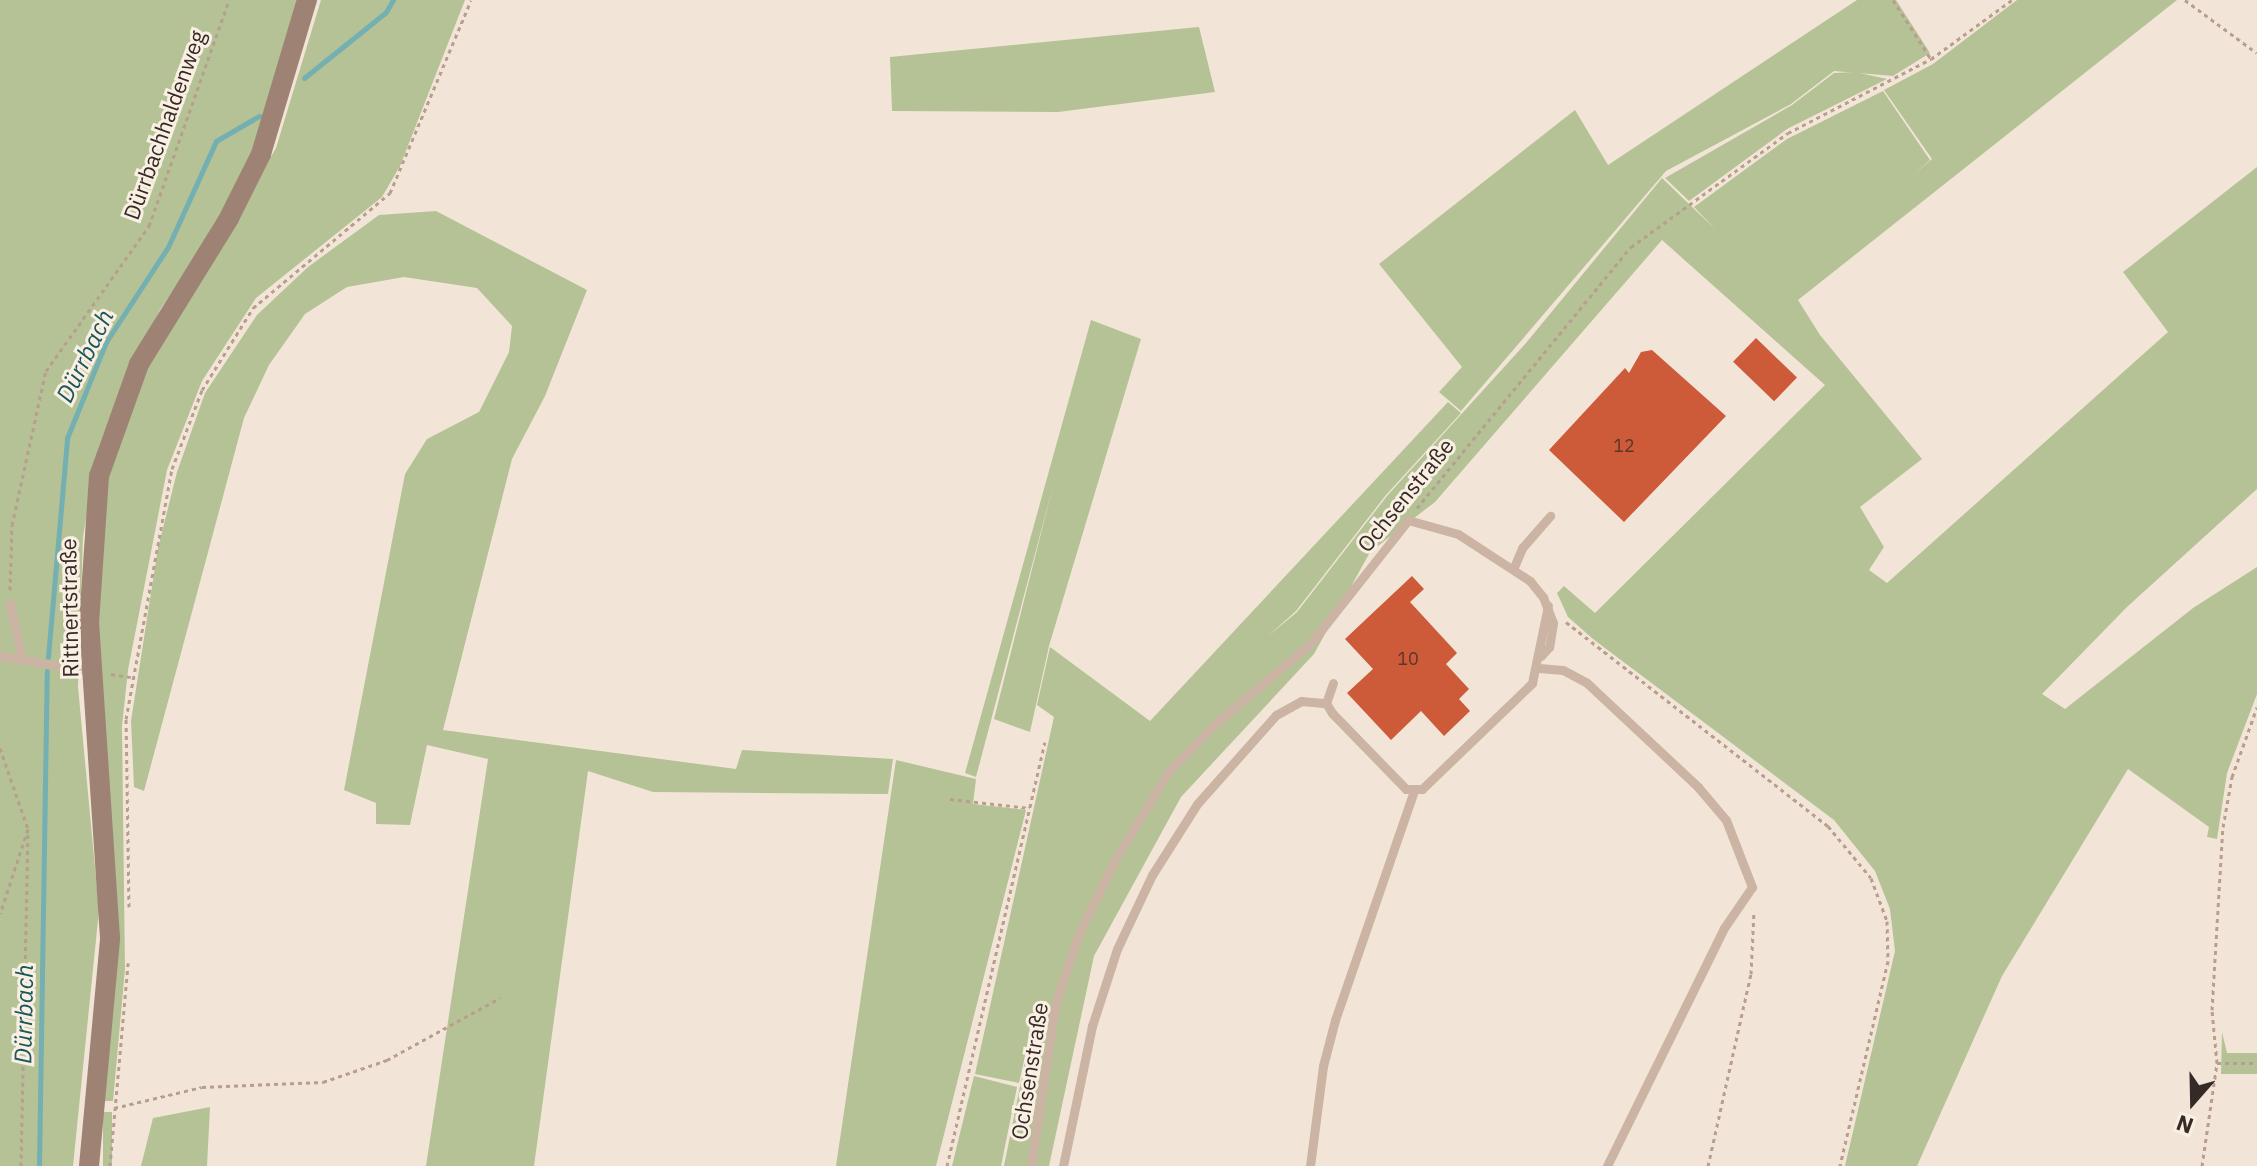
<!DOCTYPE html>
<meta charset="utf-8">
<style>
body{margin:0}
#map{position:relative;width:2257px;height:1166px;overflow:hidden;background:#f2e5d7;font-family:"IBM Plex Sans",sans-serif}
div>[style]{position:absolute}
.green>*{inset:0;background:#b4c296;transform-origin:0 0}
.stream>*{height:5px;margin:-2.5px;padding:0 2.5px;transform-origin:2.5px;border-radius:2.5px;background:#74afb1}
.building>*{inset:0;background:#cd5b3a;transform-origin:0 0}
.path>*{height:3px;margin-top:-1.5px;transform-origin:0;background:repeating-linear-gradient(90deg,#b79e8d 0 4px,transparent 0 8px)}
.lane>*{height:9px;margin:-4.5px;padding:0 4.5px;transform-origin:4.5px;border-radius:4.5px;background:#cbb4a3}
.secondary>*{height:20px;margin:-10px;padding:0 10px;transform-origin:10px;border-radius:10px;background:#9e8374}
span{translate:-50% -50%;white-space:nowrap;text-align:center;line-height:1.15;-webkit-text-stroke:6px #faefe3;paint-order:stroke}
.number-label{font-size:18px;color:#5b362a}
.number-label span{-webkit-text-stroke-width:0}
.street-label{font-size:22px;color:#352a25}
.water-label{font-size:24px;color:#195659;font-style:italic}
.north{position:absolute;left:2153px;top:1062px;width:80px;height:80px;-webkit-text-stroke:6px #faefe3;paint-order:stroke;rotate:200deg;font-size:22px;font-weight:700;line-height:32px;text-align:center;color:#352a25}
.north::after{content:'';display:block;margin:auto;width:28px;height:36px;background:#352a25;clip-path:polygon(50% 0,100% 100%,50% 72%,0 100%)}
</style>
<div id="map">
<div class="green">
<i style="clip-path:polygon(0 0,297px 0,261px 135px,217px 223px,160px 310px,123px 382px,98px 449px,83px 537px,78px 687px,99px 910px,73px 1166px,0 1166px)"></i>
<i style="clip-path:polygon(321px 0,465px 0,400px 166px,382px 197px,256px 298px,202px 381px,167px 470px,128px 670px,122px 726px,125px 969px,113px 1101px,104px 1101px,118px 914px,97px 611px,102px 509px,113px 455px,148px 365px,276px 148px)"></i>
<i style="clip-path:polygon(1857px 0,1896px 0,1930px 53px,1893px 76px,1834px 71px,1791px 104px,1666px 171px,1461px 411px,1439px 392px,1462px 367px,1379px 264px,1575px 110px,1608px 165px)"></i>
<i style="clip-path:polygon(2017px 0,2177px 0,1798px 300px,1820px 335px,1922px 459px,1860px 507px,1884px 547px,1869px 570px,1887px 583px,2168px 332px,2123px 272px,2257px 167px,2257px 489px,2127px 607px,2042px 694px,2065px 709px,2193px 608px,2257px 567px,2257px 694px,2227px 773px,2217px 839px,2207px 837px,2209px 827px,2128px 769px,2002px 976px,1917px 1166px,1845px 1166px,1895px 951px,1890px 909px,1875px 871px,1834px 820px,1593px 639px,1568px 617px,1557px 593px,1564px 586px,1595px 613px,1825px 385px,1662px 240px,1435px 502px,1370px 552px,1314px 654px,1181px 797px,1094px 956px,1049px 1166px,1004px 1166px,1036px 1007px,1019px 1083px,975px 1074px,1054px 717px,1037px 705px,1050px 647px,1150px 721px,1448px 402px,1461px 413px,1386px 495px,1296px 611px,1267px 637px,1297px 612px,1387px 496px,1526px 343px,1662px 178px,1715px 229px,1694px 207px,1787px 139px,1883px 91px,1930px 160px,1913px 175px,1932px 159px,1884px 90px,1933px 64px)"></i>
<i style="clip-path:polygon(1199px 27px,1215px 92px,1058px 112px,892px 111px,890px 57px)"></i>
<i style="clip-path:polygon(1855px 72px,1887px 79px,1787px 129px,1689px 201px,1665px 178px,1792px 105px,1834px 73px)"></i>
<i style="clip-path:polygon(436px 211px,587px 290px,545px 396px,512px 459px,443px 730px,736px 769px,742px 750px,893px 759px,888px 794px,653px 792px,588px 771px,534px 1166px,426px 1166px,488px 759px,427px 745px,410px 825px,376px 824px,376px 803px,344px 790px,405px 474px,427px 439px,479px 412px,509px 352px,512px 326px,477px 288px,404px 277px,347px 287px,305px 314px,269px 365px,244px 418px,144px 791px,134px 787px,131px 721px,158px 548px,177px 472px,205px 393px,257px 315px,308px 267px,379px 215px)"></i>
<i style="clip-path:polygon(1091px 320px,1141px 339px,1049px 646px,1030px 732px,994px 719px,1053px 486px,976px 777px,965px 773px)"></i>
<i style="clip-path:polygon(896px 760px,976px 779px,973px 804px,1026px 810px,936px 1166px,836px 1166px)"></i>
<i style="clip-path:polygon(2222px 1032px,2227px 1053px,2257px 1053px,2257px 1074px,2221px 1074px)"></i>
<i style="clip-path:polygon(974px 1076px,1017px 1087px,1001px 1166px,952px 1166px)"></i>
<i style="clip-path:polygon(210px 1107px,207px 1166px,141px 1166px,153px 1118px)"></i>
<i style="left:103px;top:1112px;width:9px;height:54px"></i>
</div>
<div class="stream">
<i style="left:304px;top:78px;width:105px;rotate:-38.8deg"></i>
<i style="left:386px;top:12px;width:14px;rotate:-60deg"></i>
<i style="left:48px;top:657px;width:220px;rotate:-85deg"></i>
<i style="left:67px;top:438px;width:104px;rotate:-67.9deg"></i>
<i style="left:106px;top:342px;width:113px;rotate:-56.9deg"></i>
<i style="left:168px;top:247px;width:116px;rotate:-65.6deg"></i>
<i style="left:216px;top:141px;width:50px;rotate:-30.2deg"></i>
<i style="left:39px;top:1166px;width:495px;rotate:-89.1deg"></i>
</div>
<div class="building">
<i style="left:1756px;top:338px;width:57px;height:33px;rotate:44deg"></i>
<i style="clip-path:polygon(1652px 350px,1726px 416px,1624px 522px,1549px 450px,1625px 368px,1629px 373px,1641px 352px)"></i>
<i style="clip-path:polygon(1412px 576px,1424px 589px,1410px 602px,1457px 653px,1446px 664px,1469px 689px,1459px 699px,1470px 711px,1444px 736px,1421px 711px,1391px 740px,1347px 693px,1373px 669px,1345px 639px)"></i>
</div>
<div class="path">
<i style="left:1893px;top:0;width:70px;rotate:57.2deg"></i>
<i style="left:2185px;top:0;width:89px;rotate:36.4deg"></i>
<i style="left:1417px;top:508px;width:338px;rotate:-50.7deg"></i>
<i style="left:1631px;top:247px;width:194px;rotate:-36deg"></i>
<i style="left:1788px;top:133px;width:161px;rotate:-27.4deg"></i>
<i style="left:1931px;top:59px;width:100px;rotate:-36.1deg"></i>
<i style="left:10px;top:590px;width:65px;rotate:-88.2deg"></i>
<i style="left:12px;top:525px;width:158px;rotate:-77.6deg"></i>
<i style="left:46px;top:371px;width:178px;rotate:-54.6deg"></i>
<i style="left:149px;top:226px;width:240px;rotate:-70.5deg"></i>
<i style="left:1566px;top:622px;width:332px;rotate:37.9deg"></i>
<i style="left:1828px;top:826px;width:67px;rotate:50.4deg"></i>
<i style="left:1871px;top:878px;width:46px;rotate:69.6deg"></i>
<i style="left:1887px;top:921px;width:40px;rotate:88.6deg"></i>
<i style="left:1888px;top:961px;width:211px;rotate:103.2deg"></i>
<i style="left:111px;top:674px;width:20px;rotate:9deg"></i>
<i style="left:0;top:748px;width:86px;rotate:70.9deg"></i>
<i style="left:28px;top:829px;width:89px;rotate:108.2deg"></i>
<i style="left:950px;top:799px;width:80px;rotate:6.5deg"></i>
<i style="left:129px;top:907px;width:188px;rotate:-90.9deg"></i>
<i style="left:126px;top:719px;width:254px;rotate:-79.6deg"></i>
<i style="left:172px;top:469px;width:85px;rotate:-69.2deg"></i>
<i style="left:202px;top:390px;width:97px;rotate:-58.1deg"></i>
<i style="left:253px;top:308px;width:179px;rotate:-40deg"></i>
<i style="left:390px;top:193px;width:209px;rotate:-67.2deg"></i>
<i style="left:2217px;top:1063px;width:40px"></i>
<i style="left:114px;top:1108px;width:90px;rotate:-13.4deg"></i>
<i style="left:202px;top:1087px;width:121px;rotate:-2.4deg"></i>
<i style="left:323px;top:1082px;width:68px;rotate:-19deg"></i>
<i style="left:387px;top:1060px;width:129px;rotate:-28.8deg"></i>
<i style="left:21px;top:1166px;width:337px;rotate:-88.8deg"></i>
<i style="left:110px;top:1166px;width:204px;rotate:-84.9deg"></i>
<i style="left:947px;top:1166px;width:435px;rotate:-77deg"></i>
<i style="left:1708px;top:1166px;width:197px;rotate:-77.4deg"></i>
<i style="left:1751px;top:974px;width:63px;rotate:-87.3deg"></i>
<i style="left:2202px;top:1166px;width:104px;rotate:-81.7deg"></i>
<i style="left:2217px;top:1063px;width:53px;rotate:-95.4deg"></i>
<i style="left:2212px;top:1010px;width:183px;rotate:-86.6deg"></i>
<i style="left:2223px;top:827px;width:51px;rotate:-79.8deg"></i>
<i style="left:2232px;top:777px;width:74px;rotate:-70.3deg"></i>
</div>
<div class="lane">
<i style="left:1514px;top:567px;width:21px;rotate:-67deg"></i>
<i style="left:1522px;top:548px;width:43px;rotate:-48.8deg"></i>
<i style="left:10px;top:603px;width:58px;rotate:78.1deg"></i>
<i style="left:0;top:656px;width:93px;rotate:9.3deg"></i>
<i style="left:1539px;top:668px;width:24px;rotate:5deg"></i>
<i style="left:1563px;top:670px;width:27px;rotate:28deg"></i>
<i style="left:1587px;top:683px;width:152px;rotate:43.1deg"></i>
<i style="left:1698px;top:787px;width:43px;rotate:49.7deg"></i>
<i style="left:1726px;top:820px;width:72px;rotate:68.8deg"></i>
<i style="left:1752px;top:887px;width:50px;rotate:124.3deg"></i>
<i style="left:1724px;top:928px;width:265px;rotate:116.2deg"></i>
<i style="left:1333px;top:683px;width:21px;rotate:109deg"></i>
<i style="left:1326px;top:703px;width:12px;rotate:59deg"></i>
<i style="left:1332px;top:713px;width:106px;rotate:45.8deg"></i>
<i style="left:1406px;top:789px;width:16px"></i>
<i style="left:1422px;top:789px;width:153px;rotate:-43.9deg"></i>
<i style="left:1532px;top:683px;width:79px;rotate:-78.3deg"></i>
<i style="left:1031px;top:1166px;width:163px;rotate:-81.5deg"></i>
<i style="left:1055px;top:1005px;width:76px;rotate:-71.6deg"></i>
<i style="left:1079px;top:933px;width:84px;rotate:-63.7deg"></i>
<i style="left:1116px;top:858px;width:102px;rotate:-58.7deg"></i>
<i style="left:1169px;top:771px;width:67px;rotate:-45.6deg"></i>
<i style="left:1216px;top:723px;width:124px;rotate:-40.1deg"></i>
<i style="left:1311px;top:643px;width:157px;rotate:-51.7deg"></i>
<i style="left:1408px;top:520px;width:52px;rotate:15.6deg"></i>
<i style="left:1458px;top:534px;width:86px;rotate:33.1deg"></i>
<i style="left:1530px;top:581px;width:21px;rotate:51deg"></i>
<i style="left:1543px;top:597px;width:28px;rotate:69deg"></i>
<i style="left:1553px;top:623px;width:24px;rotate:99deg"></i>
<i style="left:1549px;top:647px;width:12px;rotate:132deg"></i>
<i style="left:1063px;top:1166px;width:143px;rotate:-78.3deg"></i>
<i style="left:1092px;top:1026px;width:81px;rotate:-72deg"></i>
<i style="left:1117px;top:949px;width:82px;rotate:-64.7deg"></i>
<i style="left:1152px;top:875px;width:84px;rotate:-57.6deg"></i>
<i style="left:1197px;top:804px;width:119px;rotate:-48.4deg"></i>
<i style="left:1276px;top:715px;width:29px;rotate:-29deg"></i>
<i style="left:1301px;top:701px;width:25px;rotate:5deg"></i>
<i style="left:1310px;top:1166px;width:101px;rotate:-82.6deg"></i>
<i style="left:1323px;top:1066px;width:48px;rotate:-75.4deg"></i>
<i style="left:1335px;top:1020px;width:242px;rotate:-71deg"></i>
</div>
<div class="secondary">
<i style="left:89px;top:1166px;width:229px;rotate:-84.7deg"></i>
<i style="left:110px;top:938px;width:316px;rotate:-93.8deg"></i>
<i style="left:89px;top:623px;width:147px;rotate:-86.1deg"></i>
<i style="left:99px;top:476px;width:119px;rotate:-70.3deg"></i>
<i style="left:139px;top:364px;width:172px;rotate:-58.3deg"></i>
<i style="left:229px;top:218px;width:72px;rotate:-63.4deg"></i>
<i style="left:261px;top:154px;width:161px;rotate:-73.4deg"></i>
</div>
<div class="number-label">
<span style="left:1624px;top:446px">12</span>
<span style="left:1408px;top:659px">10</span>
</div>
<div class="street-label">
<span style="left:164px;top:125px;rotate:-70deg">Dürrbachhaldenweg</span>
<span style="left:1405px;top:495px;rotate:-51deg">Ochsenstraße</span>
<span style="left:69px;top:608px;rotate:-91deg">Rittnertstraße</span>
<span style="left:1029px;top:1071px;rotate:-81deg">Ochsenstraße</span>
</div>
<div class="water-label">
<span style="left:85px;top:356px;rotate:-64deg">Dürrbach</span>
<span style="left:24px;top:1014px;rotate:-89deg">Dürrbach</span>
</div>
<div class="north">N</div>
</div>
